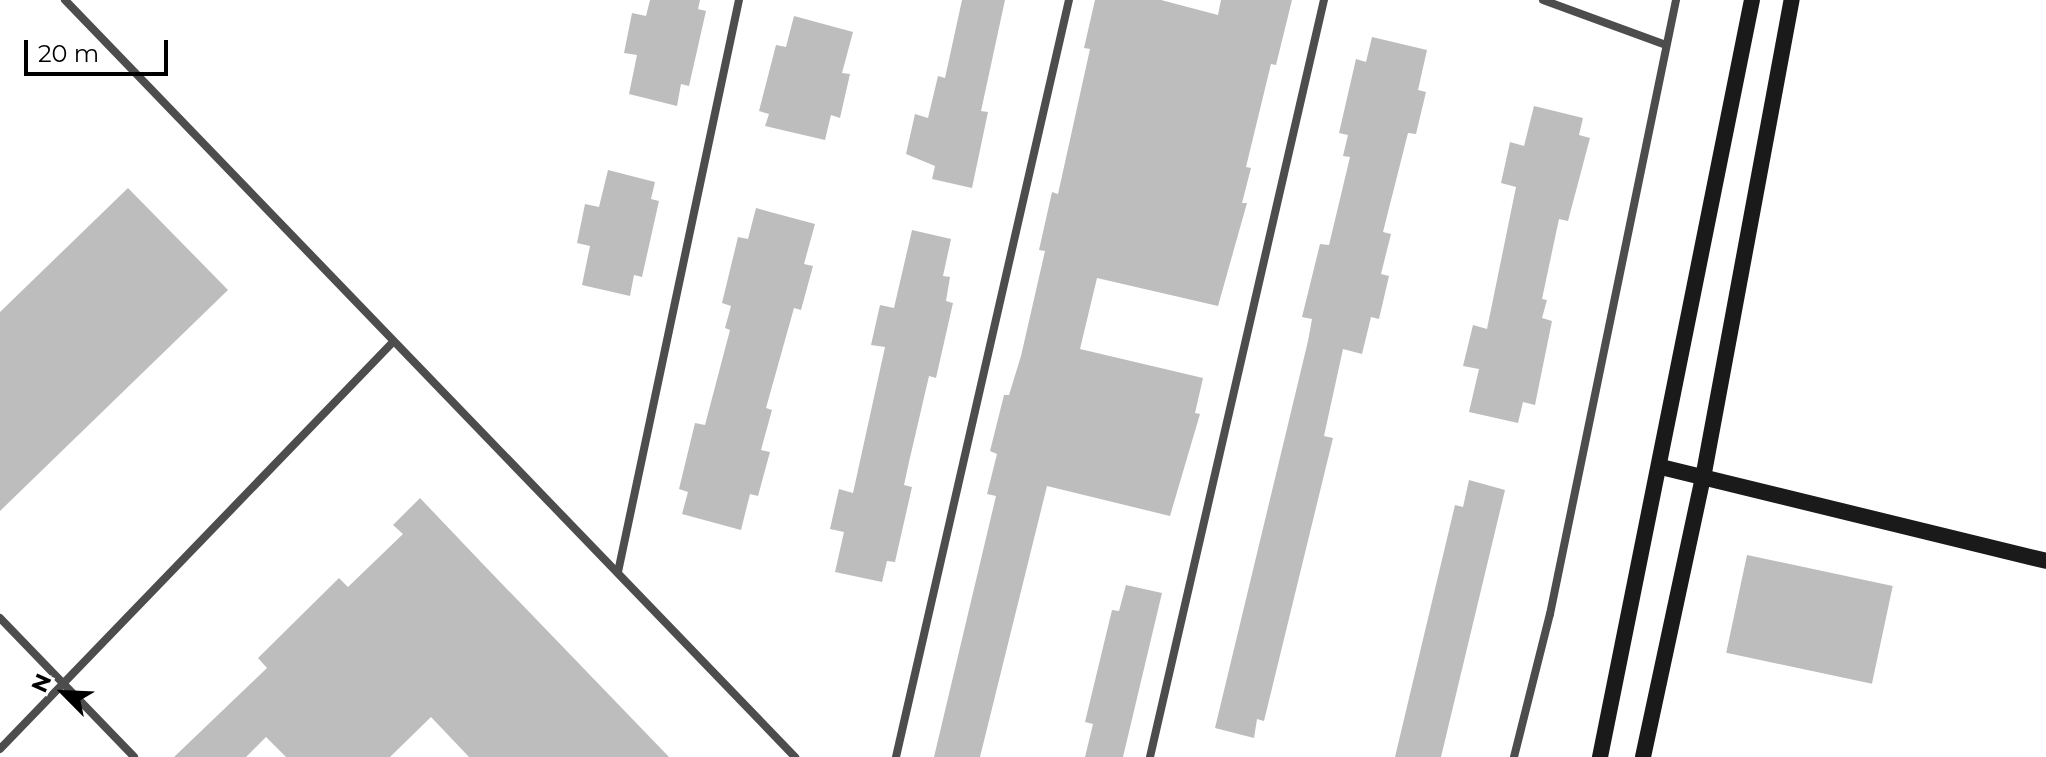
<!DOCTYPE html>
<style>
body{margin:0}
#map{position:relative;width:2046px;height:757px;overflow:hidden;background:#fff;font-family:Montserrat,sans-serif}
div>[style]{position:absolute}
.building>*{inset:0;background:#bdbdbd;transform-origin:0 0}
.street>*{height:8px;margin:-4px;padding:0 4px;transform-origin:4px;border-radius:4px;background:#4d4d4d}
.secondary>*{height:16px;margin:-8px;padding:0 8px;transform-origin:8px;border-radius:8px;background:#1a1a1a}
span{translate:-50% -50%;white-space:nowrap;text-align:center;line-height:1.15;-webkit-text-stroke:6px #fff;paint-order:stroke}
.north{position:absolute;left:24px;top:653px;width:80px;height:80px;-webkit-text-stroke:6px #fff;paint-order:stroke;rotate:294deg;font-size:22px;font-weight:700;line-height:32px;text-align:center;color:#000}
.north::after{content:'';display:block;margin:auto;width:28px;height:36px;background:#000;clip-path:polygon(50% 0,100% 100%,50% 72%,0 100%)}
.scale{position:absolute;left:24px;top:40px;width:144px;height:36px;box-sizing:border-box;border:4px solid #000;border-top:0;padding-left:10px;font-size:24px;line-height:28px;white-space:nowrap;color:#000;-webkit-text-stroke:6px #fff;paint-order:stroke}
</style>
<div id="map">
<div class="building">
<i style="clip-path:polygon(650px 0,700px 0,698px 9px,706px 11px,689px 86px,681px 84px,677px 106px,629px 94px,637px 55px,624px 53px,632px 13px,646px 16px)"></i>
<i style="clip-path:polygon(962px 0,1005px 0,981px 111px,988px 112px,972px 188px,932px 179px,935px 166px,906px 154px,915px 114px,928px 118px,938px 76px,945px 78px)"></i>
<i style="clip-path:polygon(1095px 0,1161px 0,1218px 15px,1221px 0,1292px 0,1276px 65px,1271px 64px,1246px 167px,1251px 168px,1242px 203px,1247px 203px,1218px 306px,1097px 278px,1080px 349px,1203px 378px,1195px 413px,1200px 414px,1170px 516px,1047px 486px,980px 757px,934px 757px,996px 496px,987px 494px,997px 454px,990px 451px,1004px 395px,1009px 395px,1021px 356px,1045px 251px,1039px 250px,1052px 192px,1058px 194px,1090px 49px,1084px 48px)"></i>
<i style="clip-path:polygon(794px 16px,853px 32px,842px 73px,850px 74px,840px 118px,831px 115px,825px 140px,765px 126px,769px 114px,759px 111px,776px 45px,786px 47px)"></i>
<i style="clip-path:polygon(1372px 37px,1427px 50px,1418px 90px,1426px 92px,1416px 134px,1408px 133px,1383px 232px,1391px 234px,1381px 274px,1389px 276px,1379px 319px,1371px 317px,1362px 354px,1343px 349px,1324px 436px,1333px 438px,1264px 721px,1257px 719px,1254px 738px,1215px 728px,1308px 341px,1312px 319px,1302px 317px,1320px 244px,1329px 245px,1350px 157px,1343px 156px,1348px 135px,1339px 133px,1356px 59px,1366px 62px)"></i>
<i style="clip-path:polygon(1534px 106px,1583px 118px,1579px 135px,1590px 138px,1568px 221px,1559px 219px,1542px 299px,1547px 300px,1542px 318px,1552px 321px,1535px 405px,1523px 402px,1518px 423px,1469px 412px,1479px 369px,1463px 366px,1473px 325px,1487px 329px,1516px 187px,1501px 183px,1510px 142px,1524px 146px)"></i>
<i style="clip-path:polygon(608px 170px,655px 182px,651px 199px,659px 201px,642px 277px,634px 275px,630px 296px,582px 285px,590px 246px,577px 243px,585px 204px,599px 207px)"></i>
<i style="clip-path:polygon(128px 188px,228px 290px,0 511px,0 312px)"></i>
<i style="clip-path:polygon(756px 208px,815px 224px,804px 264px,813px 266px,801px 310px,794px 308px,766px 408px,772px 410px,761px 450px,770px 452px,758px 496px,750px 494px,741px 530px,682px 514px,688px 492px,679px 489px,695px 423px,705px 425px,730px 330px,725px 328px,731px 306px,722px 303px,738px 237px,748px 239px)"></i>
<i style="clip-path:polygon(912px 230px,951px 239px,943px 276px,950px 277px,946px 301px,953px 303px,936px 378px,929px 376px,909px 462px,904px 485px,912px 487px,895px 562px,887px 561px,882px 582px,835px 572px,844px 532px,830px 529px,839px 489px,853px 493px,885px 347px,871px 345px,880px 305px,894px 308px)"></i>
<i style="clip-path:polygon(1469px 480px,1505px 490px,1441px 757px,1395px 757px,1455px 505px,1463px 507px)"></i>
<i style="clip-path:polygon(420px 498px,479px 560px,669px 757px,469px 757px,431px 717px,390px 757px,286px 757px,266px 737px,246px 757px,174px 757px,267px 668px,258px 658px,339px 578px,348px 587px,403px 534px,393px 525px)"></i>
<i style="left:1747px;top:555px;width:149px;height:100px;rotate:12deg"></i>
<i style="clip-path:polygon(1126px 585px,1162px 593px,1123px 757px,1085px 757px,1093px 724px,1085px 722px,1112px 610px,1119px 611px)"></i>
</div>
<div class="street">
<i style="left:65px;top:0;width:1052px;rotate:46.04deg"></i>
<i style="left:1543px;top:0;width:131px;rotate:20.1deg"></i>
<i style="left:618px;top:572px;width:585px;rotate:-78.06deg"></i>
<i style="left:0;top:618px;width:193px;rotate:46deg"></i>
<i style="left:0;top:749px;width:563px;rotate:-46.01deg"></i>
<i style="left:896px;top:757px;width:777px;rotate:-77.13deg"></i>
<i style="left:1150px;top:757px;width:777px;rotate:-77.06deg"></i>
<i style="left:1514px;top:757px;width:147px;rotate:-75.9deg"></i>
<i style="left:1550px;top:614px;width:627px;rotate:-78.4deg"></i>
</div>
<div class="secondary">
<i style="left:1661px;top:467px;width:396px;rotate:13.7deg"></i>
<i style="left:1600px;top:757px;width:772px;rotate:-78.65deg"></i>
<i style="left:1643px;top:757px;width:285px;rotate:-77.9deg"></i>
<i style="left:1703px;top:478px;width:486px;rotate:-79.5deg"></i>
</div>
<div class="north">N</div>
<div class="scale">20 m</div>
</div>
